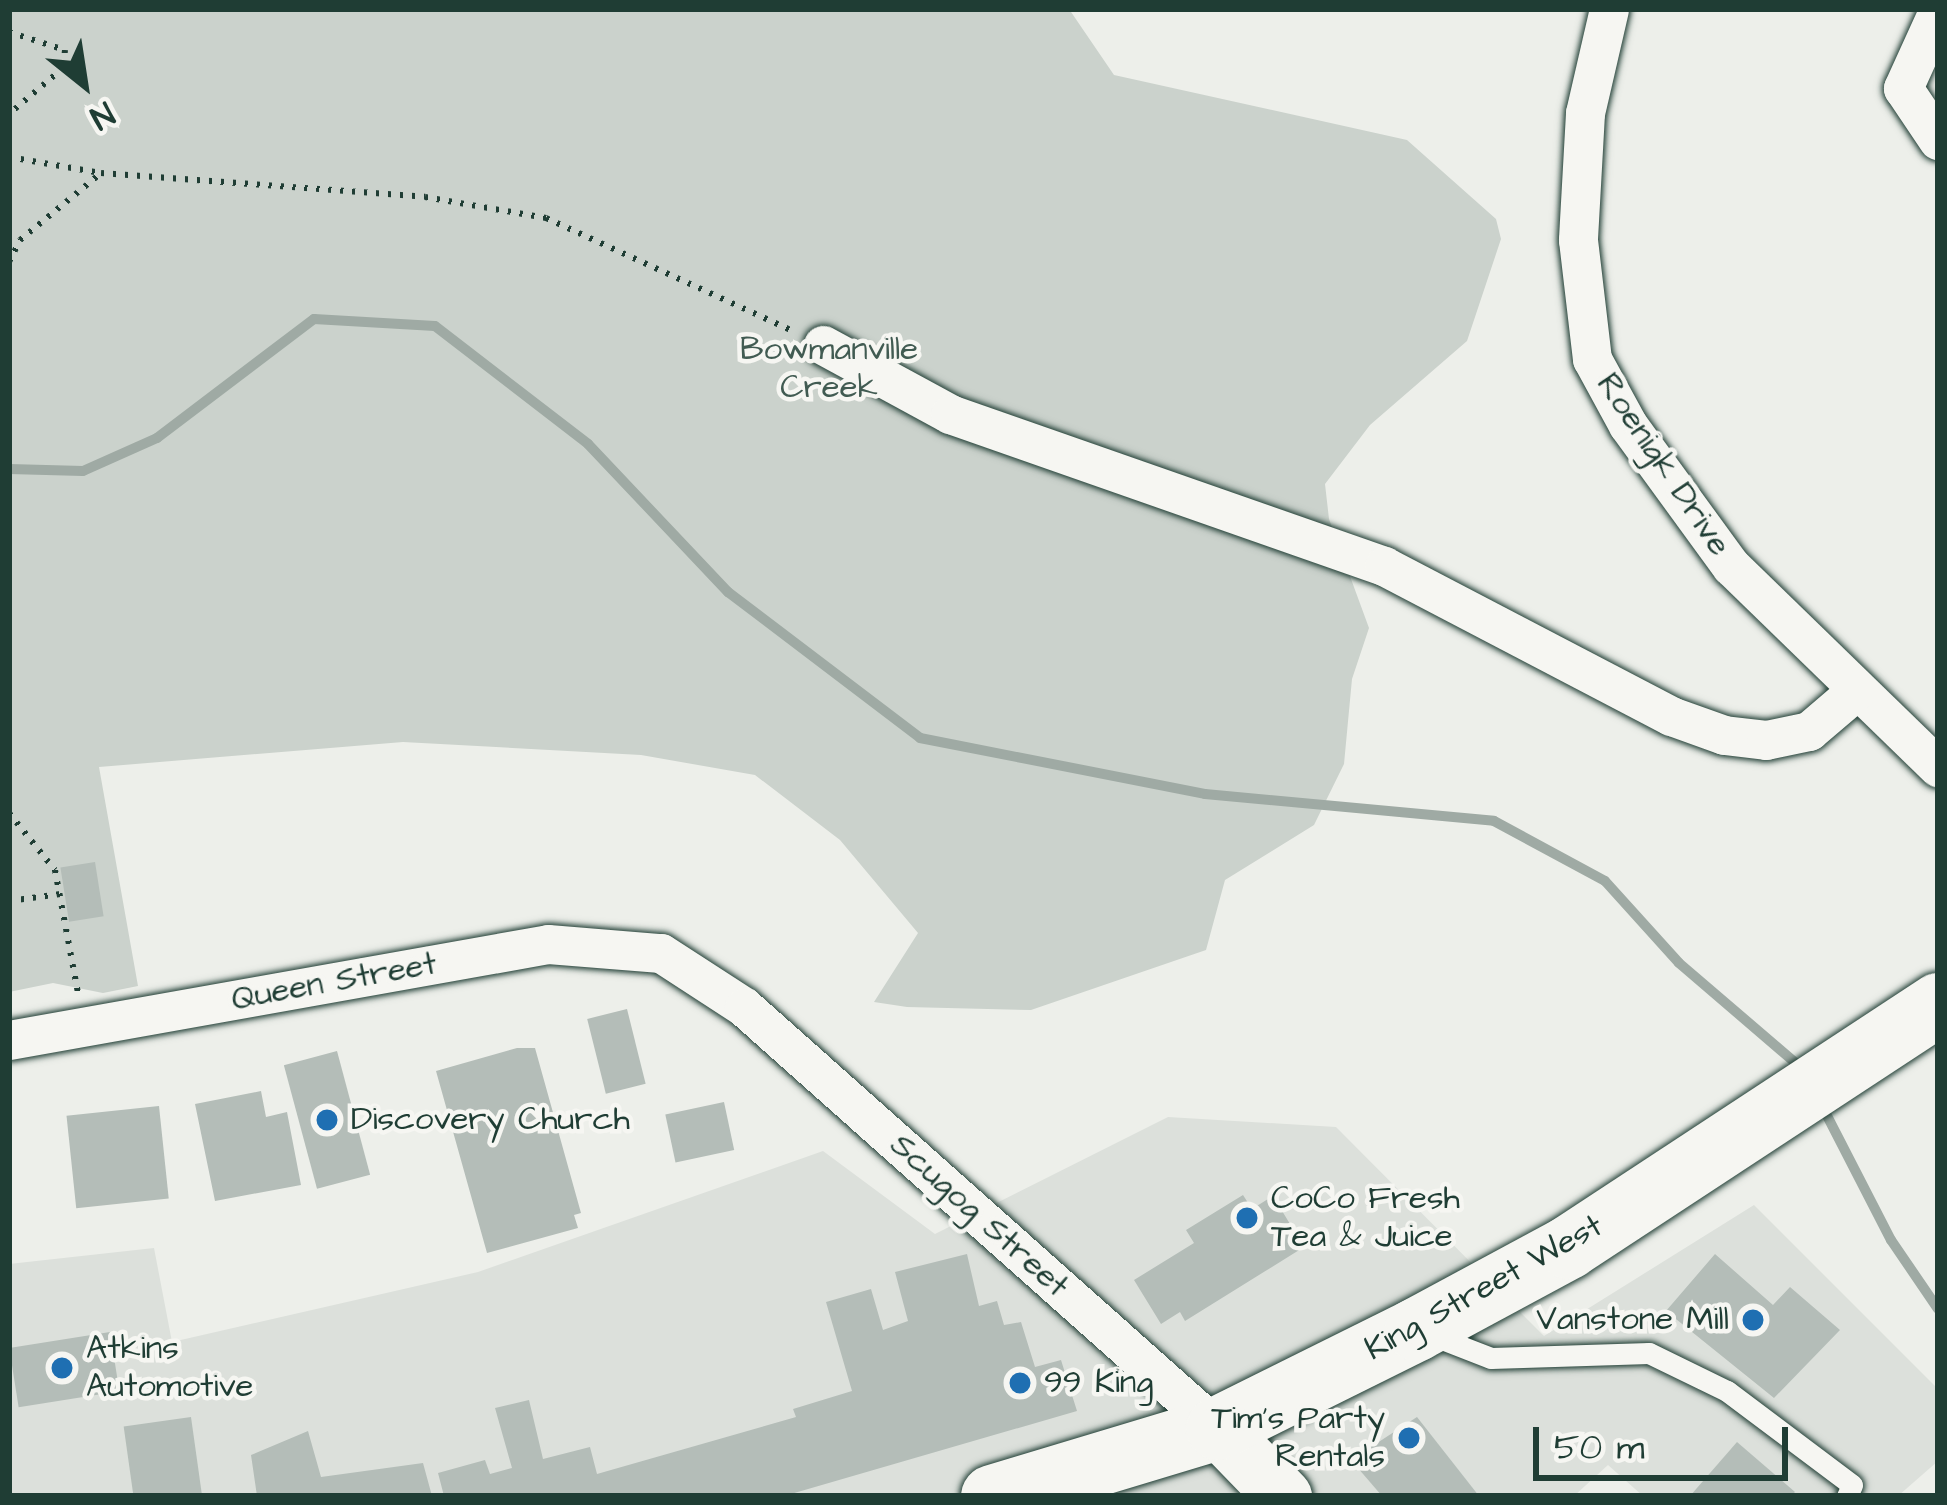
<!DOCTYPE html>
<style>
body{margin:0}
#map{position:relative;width:1947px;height:1505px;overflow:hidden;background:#edefea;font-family:"Architects Daughter",sans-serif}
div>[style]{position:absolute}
.built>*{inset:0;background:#dce0db}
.green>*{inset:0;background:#cbd2cc}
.stream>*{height:10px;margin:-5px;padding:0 5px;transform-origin:5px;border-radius:5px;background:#9faaa4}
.building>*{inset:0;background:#b4bdb8;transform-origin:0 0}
.path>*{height:6px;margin-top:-3px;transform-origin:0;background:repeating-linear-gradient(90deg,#1f3d34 0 3px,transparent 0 12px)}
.roads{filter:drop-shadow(0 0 3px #1f3d34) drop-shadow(0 0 3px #1f3d34)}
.lane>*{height:21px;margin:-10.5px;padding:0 10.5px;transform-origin:10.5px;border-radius:10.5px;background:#f6f6f2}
.street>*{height:39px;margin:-19.5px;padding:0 19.5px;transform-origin:19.5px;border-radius:19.5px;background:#f6f6f2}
.secondary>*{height:57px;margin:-28.5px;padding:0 28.5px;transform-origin:28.5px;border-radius:28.5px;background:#f6f6f2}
.primary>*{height:63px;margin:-31.5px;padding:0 31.5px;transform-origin:31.5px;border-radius:31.5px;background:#f6f6f2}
.dots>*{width:33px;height:33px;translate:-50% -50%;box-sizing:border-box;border:6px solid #f6f6f2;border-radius:50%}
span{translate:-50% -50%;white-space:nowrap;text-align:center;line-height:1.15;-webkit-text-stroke:9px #f6f6f2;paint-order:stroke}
.park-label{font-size:33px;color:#415b52}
.street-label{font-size:33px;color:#1f3d34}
.poi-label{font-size:33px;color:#1f3d34}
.left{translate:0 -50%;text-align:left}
.right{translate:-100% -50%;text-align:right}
.frame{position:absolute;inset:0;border:12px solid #1f3d34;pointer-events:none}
.north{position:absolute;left:24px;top:24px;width:120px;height:120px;-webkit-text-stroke:9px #f6f6f2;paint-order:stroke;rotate:150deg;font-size:33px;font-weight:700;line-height:48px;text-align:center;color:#1f3d34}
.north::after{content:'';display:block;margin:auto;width:42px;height:54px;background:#1f3d34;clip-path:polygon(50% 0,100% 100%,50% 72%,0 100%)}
.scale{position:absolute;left:1533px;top:1427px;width:255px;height:54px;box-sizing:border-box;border:6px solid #1f3d34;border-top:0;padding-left:15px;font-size:36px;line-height:42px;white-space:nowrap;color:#1f3d34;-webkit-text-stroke:9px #f6f6f2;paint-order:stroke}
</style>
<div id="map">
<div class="built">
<i style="clip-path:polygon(1168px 1117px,1336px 1127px,1544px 1336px,1754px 1205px,1938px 1389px,1938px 1461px,1898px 1496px,1643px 1496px,1608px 1465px,1574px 1496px,9px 1496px,9px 1264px,154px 1248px,172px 1342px,478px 1272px,823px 1151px,935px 1234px)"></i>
</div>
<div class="green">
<i style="clip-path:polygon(9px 9px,1069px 9px,1114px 75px,1407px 140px,1496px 219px,1501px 239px,1467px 341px,1370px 425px,1325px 484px,1329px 519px,1369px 628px,1352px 679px,1344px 764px,1314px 825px,1225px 880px,1206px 950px,1031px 1010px,907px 1007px,874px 1002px,918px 933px,840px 840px,755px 775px,641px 755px,403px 742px,99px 767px,138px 986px,103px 993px,53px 983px,9px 992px)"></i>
</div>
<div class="stream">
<i style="left:9px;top:469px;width:74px;rotate:1.5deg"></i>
<i style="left:83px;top:471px;width:81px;rotate:-24deg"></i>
<i style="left:157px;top:438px;width:197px;rotate:-37.2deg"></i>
<i style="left:314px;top:319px;width:121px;rotate:3.3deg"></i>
<i style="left:435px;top:326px;width:193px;rotate:37.6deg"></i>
<i style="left:588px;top:444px;width:204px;rotate:46.6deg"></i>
<i style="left:728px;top:592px;width:241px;rotate:37.2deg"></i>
<i style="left:920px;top:738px;width:290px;rotate:11.1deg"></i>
<i style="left:1205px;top:794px;width:290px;rotate:5.3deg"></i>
<i style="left:1494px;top:821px;width:126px;rotate:28.4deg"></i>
<i style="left:1605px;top:881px;width:110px;rotate:47.9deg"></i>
<i style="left:1679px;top:963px;width:166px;rotate:40.6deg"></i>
<i style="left:1821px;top:1104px;width:153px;rotate:62.8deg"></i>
<i style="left:1891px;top:1240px;width:83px;rotate:55.7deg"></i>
</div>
<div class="building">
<i style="left:95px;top:862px;width:55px;height:35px;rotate:81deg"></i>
<i style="left:627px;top:1009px;width:77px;height:41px;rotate:76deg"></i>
<i style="clip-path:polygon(517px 1048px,535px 1048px,581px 1213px,574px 1215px,578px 1228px,487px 1253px,436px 1071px)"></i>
<i style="left:337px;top:1051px;width:128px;height:55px;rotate:75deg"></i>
<i style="clip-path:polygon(261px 1091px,266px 1117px,287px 1112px,301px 1185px,215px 1201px,195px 1104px)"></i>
<i style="left:724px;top:1102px;width:49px;height:60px;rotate:78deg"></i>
<i style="left:159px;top:1106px;width:93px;height:93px;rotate:84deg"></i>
<i style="clip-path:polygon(1243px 1195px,1252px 1209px,1273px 1196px,1304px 1247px,1185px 1321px,1180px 1312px,1161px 1324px,1134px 1280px,1194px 1243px,1186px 1230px)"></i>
<i style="clip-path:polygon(967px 1254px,979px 1306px,997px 1301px,1004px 1325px,1021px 1322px,1035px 1367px,1061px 1360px,1077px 1411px,784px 1496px,444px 1496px,438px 1473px,485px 1460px,490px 1474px,512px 1468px,495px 1408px,529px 1400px,543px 1459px,590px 1447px,597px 1474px,796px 1417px,793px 1409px,852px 1391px,826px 1302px,871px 1289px,883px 1330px,908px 1321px,895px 1272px)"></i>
<i style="clip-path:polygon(1715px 1254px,1773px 1305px,1790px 1287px,1840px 1330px,1774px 1398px,1666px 1311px)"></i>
<i style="left:110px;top:1332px;width:60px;height:102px;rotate:81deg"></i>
<i style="left:191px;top:1417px;width:80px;height:68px;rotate:82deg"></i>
<i style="clip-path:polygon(1417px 1417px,1479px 1496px,1382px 1496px,1351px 1460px)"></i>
<i style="clip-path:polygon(308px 1431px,321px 1477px,423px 1463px,432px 1496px,257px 1496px,251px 1455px)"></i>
<i style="clip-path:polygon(1737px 1442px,1795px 1492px,1791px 1496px,1690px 1496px)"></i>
</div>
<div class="path">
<i style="left:9px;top:32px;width:59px;rotate:17.8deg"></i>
<i style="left:65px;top:50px;width:18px;rotate:96deg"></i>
<i style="left:63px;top:68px;width:71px;rotate:139.6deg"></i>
<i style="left:9px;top:157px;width:93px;rotate:9.9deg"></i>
<i style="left:101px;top:173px;width:325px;rotate:4.2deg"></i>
<i style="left:425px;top:197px;width:123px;rotate:9.8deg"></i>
<i style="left:546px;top:218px;width:272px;rotate:24.6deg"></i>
<i style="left:9px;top:262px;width:25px;rotate:-63deg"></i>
<i style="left:20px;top:240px;width:105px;rotate:-39.6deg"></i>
<i style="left:9px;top:813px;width:73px;rotate:51.1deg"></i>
<i style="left:55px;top:870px;width:125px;rotate:79.4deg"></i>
<i style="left:9px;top:901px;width:52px;rotate:-7.7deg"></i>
</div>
<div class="roads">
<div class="lane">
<i style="left:1429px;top:1334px;width:66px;rotate:21.2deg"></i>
<i style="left:1491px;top:1358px;width:158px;rotate:-1.8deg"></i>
<i style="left:1649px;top:1353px;width:87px;rotate:26deg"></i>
<i style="left:1727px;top:1391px;width:156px;rotate:36.9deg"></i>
<i style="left:1852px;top:1485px;width:12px;rotate:114deg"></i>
</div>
<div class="street">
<i style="left:1609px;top:9px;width:107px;rotate:103deg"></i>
<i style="left:1585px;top:113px;width:127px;rotate:93.2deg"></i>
<i style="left:1578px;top:240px;width:120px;rotate:83.3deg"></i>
<i style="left:1592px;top:359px;width:75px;rotate:61.4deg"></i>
<i style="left:1628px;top:425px;width:175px;rotate:53.9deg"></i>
<i style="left:1731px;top:566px;width:289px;rotate:44.2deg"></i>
<i style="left:1938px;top:11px;width:85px;rotate:114.4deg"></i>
<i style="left:1903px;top:88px;width:63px;rotate:56.1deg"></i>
<i style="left:823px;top:345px;width:145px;rotate:28.5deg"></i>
<i style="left:950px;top:414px;width:460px;rotate:19.3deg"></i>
<i style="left:1384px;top:566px;width:324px;rotate:27.6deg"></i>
<i style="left:1671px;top:716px;width:56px;rotate:19.7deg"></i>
<i style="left:1724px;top:735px;width:42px;rotate:6.8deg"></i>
<i style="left:1766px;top:740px;width:44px;rotate:-11.8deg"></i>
<i style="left:1809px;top:731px;width:63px;rotate:-40.5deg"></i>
<i style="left:9px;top:1040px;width:547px;rotate:-10.1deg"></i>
<i style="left:548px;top:944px;width:113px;rotate:4.6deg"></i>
<i style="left:661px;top:953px;width:99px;rotate:33deg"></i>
<i style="left:744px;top:1007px;width:633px;rotate:41.67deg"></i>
</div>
<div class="secondary">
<i style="left:1217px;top:1428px;width:95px;rotate:45.9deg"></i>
</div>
<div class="primary">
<i style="left:992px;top:1496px;width:235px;rotate:-16.8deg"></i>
<i style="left:1217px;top:1428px;width:222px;rotate:-26.4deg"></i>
<i style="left:1416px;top:1329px;width:173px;rotate:-28.3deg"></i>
<i style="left:1568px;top:1247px;width:443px;rotate:-33.3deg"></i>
</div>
</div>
<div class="dots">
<i style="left:327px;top:1120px;background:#1f6fb2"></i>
<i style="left:1247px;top:1218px;background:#1f6fb2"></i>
<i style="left:1753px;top:1320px;background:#1f6fb2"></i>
<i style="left:62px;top:1368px;background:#1f6fb2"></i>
<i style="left:1020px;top:1383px;background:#1f6fb2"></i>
<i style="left:1409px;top:1438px;background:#1f6fb2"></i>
</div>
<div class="park-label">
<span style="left:829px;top:369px">Bowmanville<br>Creek</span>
</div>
<div class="street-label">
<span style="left:1663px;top:465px;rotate:56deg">Roenigk Drive</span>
<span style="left:334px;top:982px;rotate:-10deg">Queen Street</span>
<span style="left:979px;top:1216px;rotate:42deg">Scugog Street</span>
<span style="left:1484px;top:1288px;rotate:-29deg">King Street West</span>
</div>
<div class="poi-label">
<span class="left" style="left:351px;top:1120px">Discovery Church</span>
<span class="left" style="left:1271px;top:1218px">CoCo Fresh<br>Tea &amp; Juice</span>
<span class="right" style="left:1729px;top:1320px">Vanstone Mill</span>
<span class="left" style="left:86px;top:1368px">Atkins<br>Automotive</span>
<span class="left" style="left:1044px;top:1383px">99 King</span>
<span class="right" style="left:1385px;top:1438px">Tim's Party<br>Rentals</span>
</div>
<div class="frame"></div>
<div class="north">N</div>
<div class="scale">50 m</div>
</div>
